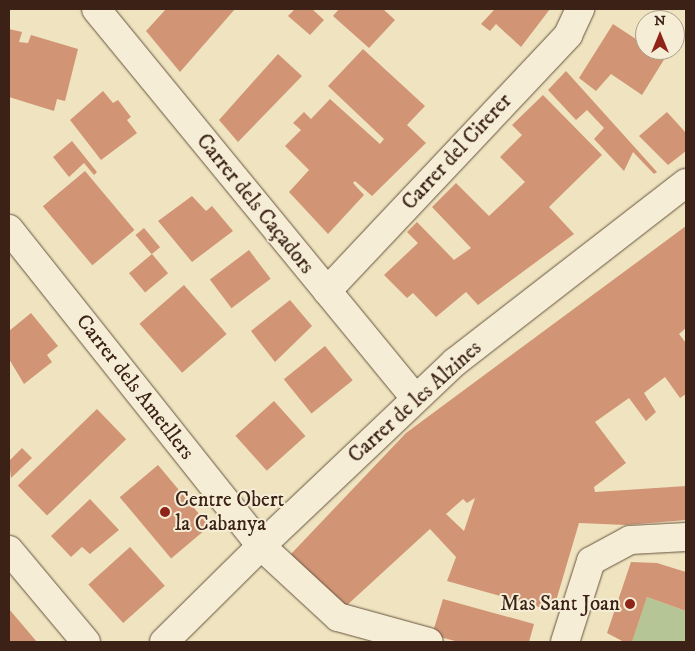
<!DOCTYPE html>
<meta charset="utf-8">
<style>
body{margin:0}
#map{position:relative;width:695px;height:651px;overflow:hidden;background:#efe4bf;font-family:"IM FELL DW Pica",serif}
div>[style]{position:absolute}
.green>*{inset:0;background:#b5c595}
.building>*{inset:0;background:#d19576;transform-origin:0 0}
.roads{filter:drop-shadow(0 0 1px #685240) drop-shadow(0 0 1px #685240)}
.street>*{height:28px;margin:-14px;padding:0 14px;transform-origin:14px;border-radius:14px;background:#f5edd5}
.dots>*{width:14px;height:14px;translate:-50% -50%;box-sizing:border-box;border:2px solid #f5edd5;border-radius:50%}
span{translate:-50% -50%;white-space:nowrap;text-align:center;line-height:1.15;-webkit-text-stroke:4px #f5edd5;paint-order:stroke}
.street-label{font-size:21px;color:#3b2116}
.poi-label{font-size:21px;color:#3b2116}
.left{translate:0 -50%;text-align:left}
.right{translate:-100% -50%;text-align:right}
.frame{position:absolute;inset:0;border:10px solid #3b2116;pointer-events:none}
.north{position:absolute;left:635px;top:10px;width:50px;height:50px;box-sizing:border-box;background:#f5edd5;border:1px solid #ab9b89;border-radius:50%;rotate:0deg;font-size:14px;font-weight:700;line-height:20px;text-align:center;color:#3b2116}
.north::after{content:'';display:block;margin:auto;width:18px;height:22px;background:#8f2418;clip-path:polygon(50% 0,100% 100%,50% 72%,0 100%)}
</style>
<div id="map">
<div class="green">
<i style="clip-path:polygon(647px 597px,686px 611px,686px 642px,632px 642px)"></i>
</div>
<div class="building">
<i style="clip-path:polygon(166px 9px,235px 9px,180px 72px,146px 31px)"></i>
<i style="clip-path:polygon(295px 9px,312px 9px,324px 20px,310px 35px,288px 16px)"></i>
<i style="clip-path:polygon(339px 9px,383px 9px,395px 20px,369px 48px,333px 16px)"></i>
<i style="clip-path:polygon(492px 9px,504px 10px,550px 9px,521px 47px,496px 24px,490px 31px,481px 24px,494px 10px)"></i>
<i style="clip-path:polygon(613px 24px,645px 45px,645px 50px,652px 50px,665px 58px,642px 95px,611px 74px,596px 91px,579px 78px)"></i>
<i style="clip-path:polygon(9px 29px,22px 32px,19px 42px,28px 43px,31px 35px,78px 49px,65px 101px,57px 99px,54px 111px,9px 97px)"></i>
<i style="clip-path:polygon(363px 49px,425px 106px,407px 125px,426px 143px,372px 196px,355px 181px,353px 183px,364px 195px,328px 234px,289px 192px,309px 170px,285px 146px,301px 130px,293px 123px,304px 112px,311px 119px,330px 99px,380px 144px,384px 139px,328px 86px)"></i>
<i style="clip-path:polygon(278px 54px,302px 76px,238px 142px,219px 120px)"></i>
<i style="clip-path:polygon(566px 71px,657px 172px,654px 174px,633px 152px,624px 171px,594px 139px,604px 128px,587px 110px,576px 120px,548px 90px)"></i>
<i style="clip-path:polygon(103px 91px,113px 103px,118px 100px,131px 117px,127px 120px,137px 133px,101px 160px,70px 120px)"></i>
<i style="clip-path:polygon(543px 95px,602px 155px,549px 207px,574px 234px,478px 305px,466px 292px,436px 317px,413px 293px,407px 298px,384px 275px,418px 243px,407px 232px,417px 222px,454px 260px,471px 248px,432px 207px,456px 183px,489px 216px,525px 182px,500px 157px,522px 135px,512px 125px)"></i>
<i style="clip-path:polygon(667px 112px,686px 133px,686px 151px,668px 165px,639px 136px)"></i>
<i style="clip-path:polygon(72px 141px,97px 172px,94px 175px,84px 163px,69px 177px,53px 157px)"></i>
<i style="left:85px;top:171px;width:77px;height:55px;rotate:50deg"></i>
<i style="clip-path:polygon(192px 196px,206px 211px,212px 206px,233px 231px,192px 262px,158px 221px)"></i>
<i style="clip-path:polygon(evenodd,686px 226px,686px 328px,679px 334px,686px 343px,686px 394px,680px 398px,665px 377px,644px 393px,656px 412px,646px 421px,629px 398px,595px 422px,626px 463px,594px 487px,595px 492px,686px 486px,686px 520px,626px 525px,579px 523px,553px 611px,447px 581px,456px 557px,430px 529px,345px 607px,291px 554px,406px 433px,686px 226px,475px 498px,464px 531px,446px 514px,463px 499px,467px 503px,475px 498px)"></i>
<i style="left:144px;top:228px;width:25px;height:11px;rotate:50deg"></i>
<i style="left:249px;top:250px;width:36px;height:49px;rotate:53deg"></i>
<i style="left:152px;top:254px;width:25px;height:30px;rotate:50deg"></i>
<i style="left:184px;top:285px;width:65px;height:59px;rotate:49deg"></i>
<i style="clip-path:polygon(290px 300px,312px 326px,275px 362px,251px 331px)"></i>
<i style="clip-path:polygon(31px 313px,58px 346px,47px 355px,52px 362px,24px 384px,9px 359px,9px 331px)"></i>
<i style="left:325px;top:346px;width:44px;height:53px;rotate:51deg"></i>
<i style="left:274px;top:401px;width:47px;height:52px;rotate:48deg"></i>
<i style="left:97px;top:409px;width:42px;height:110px;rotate:46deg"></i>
<i style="clip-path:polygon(22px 448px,32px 458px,11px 478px,9px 461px)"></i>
<i style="left:158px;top:465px;width:80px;height:50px;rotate:50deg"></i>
<i style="clip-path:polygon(90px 499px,119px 530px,90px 554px,82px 547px,71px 557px,51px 536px)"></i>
<i style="left:130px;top:547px;width:52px;height:56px;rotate:48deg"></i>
<i style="clip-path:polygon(631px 562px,657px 563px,686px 572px,686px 611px,647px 597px,632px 642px,624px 642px,607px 633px)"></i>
<i style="clip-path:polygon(443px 599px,534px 624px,529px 642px,459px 642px,432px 635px)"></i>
<i style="clip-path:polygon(9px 609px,37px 642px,9px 642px)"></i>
</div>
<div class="roads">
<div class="street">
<i style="left:96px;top:9px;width:503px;rotate:50.65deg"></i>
<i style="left:9px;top:229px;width:405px;rotate:51.5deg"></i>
<i style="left:261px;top:546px;width:105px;rotate:42.7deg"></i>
<i style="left:338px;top:617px;width:94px;rotate:15.4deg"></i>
<i style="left:327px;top:291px;width:352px;rotate:-46.7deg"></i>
<i style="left:568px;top:35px;width:29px;rotate:-65deg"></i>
<i style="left:9px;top:550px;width:120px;rotate:50.1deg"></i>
<i style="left:164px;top:642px;width:136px;rotate:-44.7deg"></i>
<i style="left:261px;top:546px;width:267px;rotate:-43.5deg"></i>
<i style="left:455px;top:362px;width:292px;rotate:-37.8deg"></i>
<i style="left:565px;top:642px;width:85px;rotate:-72.2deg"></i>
<i style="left:591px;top:561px;width:44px;rotate:-28.3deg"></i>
<i style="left:630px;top:540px;width:56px;rotate:-3.1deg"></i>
</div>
</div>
<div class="dots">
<i style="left:165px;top:512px;background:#8f2418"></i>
<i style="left:630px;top:604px;background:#8f2418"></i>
</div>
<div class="street-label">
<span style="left:457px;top:152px;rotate:-47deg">Carrer del Cirerer</span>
<span style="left:255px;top:204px;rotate:51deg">Carrer dels Caçadors</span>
<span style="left:135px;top:387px;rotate:52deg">Carrer dels Ametllers</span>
<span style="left:415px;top:402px;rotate:-42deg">Carrer de les Alzines</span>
</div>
<div class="poi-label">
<span class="left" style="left:175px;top:512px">Centre Obert<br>la Cabanya</span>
<span class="right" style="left:620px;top:604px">Mas Sant Joan</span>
</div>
<div class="frame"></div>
<div class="north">N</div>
</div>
